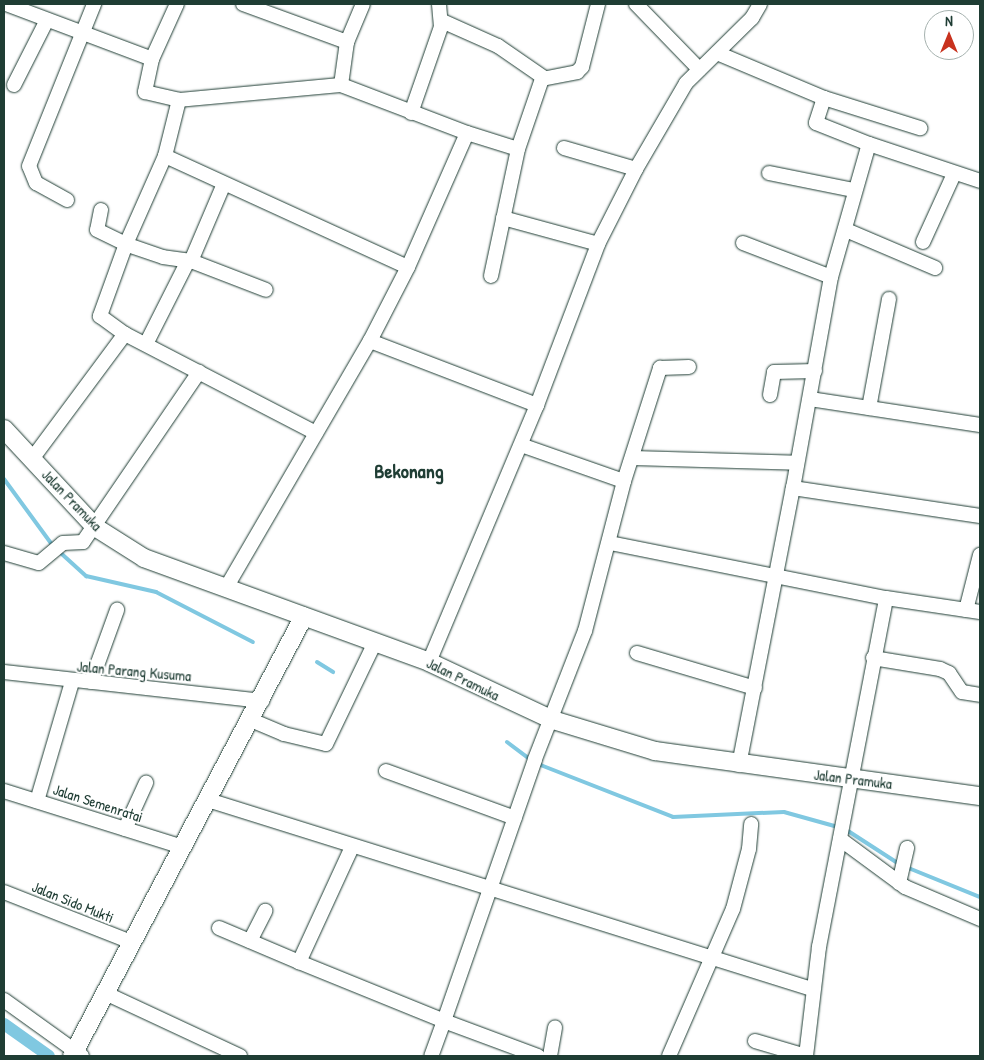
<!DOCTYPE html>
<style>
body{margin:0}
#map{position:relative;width:984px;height:1060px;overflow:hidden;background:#fff;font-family:"Patrick Hand",sans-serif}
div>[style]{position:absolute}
.stream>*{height:4px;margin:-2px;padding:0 2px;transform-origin:2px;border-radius:2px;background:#80c8e1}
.canal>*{height:12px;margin:-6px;padding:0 6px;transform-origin:6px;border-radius:6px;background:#80c8e1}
.roads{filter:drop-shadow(0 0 1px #1f3d34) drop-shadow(0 0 1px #1f3d34)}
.minor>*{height:14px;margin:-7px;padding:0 7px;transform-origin:7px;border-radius:7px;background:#fff}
.major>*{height:18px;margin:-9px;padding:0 9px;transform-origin:9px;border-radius:9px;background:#fff}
span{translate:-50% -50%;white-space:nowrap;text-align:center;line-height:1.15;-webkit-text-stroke:4px #fff;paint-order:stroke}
.street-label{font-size:15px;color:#1f3d34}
.district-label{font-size:20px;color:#1f3d34;font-weight:700}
.frame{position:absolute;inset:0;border:5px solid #1f3d34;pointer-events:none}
.north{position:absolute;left:924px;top:10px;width:50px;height:50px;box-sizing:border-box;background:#fff;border:1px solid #a5b1ae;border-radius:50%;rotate:0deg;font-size:14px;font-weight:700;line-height:20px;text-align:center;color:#1f3d34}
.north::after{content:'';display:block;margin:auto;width:18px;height:22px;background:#c8321e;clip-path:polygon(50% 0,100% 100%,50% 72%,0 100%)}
</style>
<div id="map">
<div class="stream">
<i style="left:4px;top:479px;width:83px;rotate:53.8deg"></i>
<i style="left:53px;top:546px;width:45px;rotate:42.3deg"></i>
<i style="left:86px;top:576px;width:72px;rotate:12.9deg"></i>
<i style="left:156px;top:592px;width:109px;rotate:27.3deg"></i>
<i style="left:317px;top:662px;width:19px;rotate:32deg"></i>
<i style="left:507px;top:742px;width:31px;rotate:37deg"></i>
<i style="left:538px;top:764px;width:145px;rotate:21.4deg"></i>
<i style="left:673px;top:817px;width:111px;rotate:-2.6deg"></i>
<i style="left:784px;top:812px;width:56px;rotate:15.5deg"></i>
<i style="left:845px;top:829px;width:64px;rotate:32.9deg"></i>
<i style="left:906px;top:867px;width:80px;rotate:22.1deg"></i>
</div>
<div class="canal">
<i style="left:4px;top:1024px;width:55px;rotate:35.4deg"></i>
</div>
<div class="roads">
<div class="minor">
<i style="left:6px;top:4px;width:156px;rotate:20.6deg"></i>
<i style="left:152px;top:59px;width:60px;rotate:-65.6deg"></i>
<i style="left:243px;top:4px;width:111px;rotate:20.1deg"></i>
<i style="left:347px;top:42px;width:41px;rotate:-67.2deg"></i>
<i style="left:636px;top:4px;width:91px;rotate:45.9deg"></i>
<i style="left:442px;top:21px;width:61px;rotate:24.1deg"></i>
<i style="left:498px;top:46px;width:55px;rotate:34.6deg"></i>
<i style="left:717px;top:53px;width:116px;rotate:22.8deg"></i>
<i style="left:824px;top:98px;width:26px;rotate:108deg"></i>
<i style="left:816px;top:123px;width:57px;rotate:21.6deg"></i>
<i style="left:152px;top:59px;width:34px;rotate:102deg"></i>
<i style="left:145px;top:92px;width:35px;rotate:13deg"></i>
<i style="left:14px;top:85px;width:73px;rotate:-63.1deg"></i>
<i style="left:824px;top:98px;width:101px;rotate:17.4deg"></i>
<i style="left:411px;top:113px;width:91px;rotate:-70.8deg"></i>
<i style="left:441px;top:27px;width:23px;rotate:-95deg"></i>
<i style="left:467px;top:133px;width:53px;rotate:17.4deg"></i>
<i style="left:564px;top:148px;width:75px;rotate:16.3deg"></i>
<i style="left:165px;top:156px;width:267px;rotate:24.6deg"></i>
<i style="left:408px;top:267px;width:146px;rotate:-66.2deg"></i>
<i style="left:467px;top:133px;width:135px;rotate:-159.1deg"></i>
<i style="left:341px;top:85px;width:43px;rotate:-82.1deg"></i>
<i style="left:769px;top:173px;width:86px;rotate:11.4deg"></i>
<i style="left:223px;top:186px;width:82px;rotate:113.1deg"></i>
<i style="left:191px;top:261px;width:28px;rotate:-172deg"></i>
<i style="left:163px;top:257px;width:39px;rotate:-161deg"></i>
<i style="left:126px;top:244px;width:77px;rotate:109.9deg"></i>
<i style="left:100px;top:316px;width:31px;rotate:36deg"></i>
<i style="left:125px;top:334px;width:215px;rotate:27.4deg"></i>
<i style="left:67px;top:200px;width:35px;rotate:-151deg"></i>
<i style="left:36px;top:183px;width:18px;rotate:-112deg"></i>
<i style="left:29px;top:166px;width:175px;rotate:-68.1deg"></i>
<i style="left:101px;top:210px;width:20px;rotate:101deg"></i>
<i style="left:97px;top:230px;width:32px;rotate:26deg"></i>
<i style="left:126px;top:244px;width:96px;rotate:-66.1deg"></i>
<i style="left:165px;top:156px;width:58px;rotate:-76deg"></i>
<i style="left:179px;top:100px;width:163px;rotate:-5.3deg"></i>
<i style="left:503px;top:218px;width:98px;rotate:15.3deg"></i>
<i style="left:846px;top:230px;width:97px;rotate:23.1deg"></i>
<i style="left:923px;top:242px;width:75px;rotate:-65.5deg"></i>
<i style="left:743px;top:243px;width:94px;rotate:21.1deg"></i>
<i style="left:191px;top:261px;width:80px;rotate:21.1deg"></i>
<i style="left:408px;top:267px;width:83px;rotate:117.2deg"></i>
<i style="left:370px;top:341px;width:179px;rotate:21deg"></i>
<i style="left:491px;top:276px;width:130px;rotate:-78deg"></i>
<i style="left:518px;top:149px;width:74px;rotate:-71.1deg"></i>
<i style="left:542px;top:79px;width:36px;rotate:-11deg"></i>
<i style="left:577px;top:72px;width:7px;rotate:-45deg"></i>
<i style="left:582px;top:67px;width:65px;rotate:-75.7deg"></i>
<i style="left:146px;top:344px;width:91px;rotate:-63.2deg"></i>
<i style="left:770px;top:395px;width:23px;rotate:-80deg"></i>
<i style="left:774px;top:372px;width:41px;rotate:-1.4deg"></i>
<i style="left:810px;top:399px;width:172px;rotate:8.7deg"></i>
<i style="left:869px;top:408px;width:111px;rotate:-79.6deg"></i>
<i style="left:521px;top:445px;width:109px;rotate:19.3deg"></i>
<i style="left:633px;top:458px;width:164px;rotate:1.7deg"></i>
<i style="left:32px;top:459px;width:156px;rotate:-53.4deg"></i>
<i style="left:793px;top:488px;width:214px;rotate:-79.8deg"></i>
<i style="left:831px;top:277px;width:138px;rotate:-74.1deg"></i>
<i style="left:869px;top:144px;width:117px;rotate:18.4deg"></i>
<i style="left:610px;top:543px;width:281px;rotate:11.3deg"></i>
<i style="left:886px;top:598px;width:95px;rotate:8.5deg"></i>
<i style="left:4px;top:553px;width:36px;rotate:16deg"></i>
<i style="left:39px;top:563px;width:31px;rotate:-40deg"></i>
<i style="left:63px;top:543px;width:20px;rotate:-3deg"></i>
<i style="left:83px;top:542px;width:206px;rotate:-55.7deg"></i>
<i style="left:226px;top:588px;width:286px;rotate:-59.8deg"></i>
<i style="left:966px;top:610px;width:57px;rotate:-75.7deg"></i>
<i style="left:637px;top:653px;width:123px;rotate:16.5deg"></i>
<i style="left:873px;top:658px;width:68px;rotate:9.3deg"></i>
<i style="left:940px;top:669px;width:10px;rotate:24deg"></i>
<i style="left:949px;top:673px;width:23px;rotate:56deg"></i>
<i style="left:962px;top:692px;width:18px;rotate:9deg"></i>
<i style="left:429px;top:662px;width:279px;rotate:-67.2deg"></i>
<i style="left:537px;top:405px;width:172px;rotate:-69.2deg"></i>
<i style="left:598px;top:244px;width:84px;rotate:-63.1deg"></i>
<i style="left:636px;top:169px;width:99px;rotate:-59.8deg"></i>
<i style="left:686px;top:83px;width:93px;rotate:-44.6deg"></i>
<i style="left:752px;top:18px;width:16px;rotate:-60deg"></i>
<i style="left:4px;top:672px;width:260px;rotate:6.4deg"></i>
<i style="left:91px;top:682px;width:77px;rotate:-70.1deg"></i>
<i style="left:251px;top:720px;width:36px;rotate:23deg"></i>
<i style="left:284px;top:734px;width:43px;rotate:13.4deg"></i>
<i style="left:326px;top:744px;width:113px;rotate:-64.3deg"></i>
<i style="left:739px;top:765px;width:282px;rotate:-79deg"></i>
<i style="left:793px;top:488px;width:189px;rotate:8.5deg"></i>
<i style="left:386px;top:771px;width:137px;rotate:20deg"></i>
<i style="left:4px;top:791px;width:188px;rotate:17.4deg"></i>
<i style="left:208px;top:800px;width:633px;rotate:17.38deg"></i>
<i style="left:37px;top:801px;width:124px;rotate:-73.6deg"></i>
<i style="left:125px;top:829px;width:51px;rotate:-65.5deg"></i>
<i style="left:840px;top:839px;width:81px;rotate:36.4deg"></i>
<i style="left:905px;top:887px;width:82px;rotate:23.1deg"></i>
<i style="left:352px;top:847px;width:127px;rotate:114.7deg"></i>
<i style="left:299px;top:962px;width:157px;rotate:22.1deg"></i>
<i style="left:444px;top:1021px;width:37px;rotate:110deg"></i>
<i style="left:899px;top:883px;width:36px;rotate:-77deg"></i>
<i style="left:4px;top:892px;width:136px;rotate:21.5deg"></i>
<i style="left:219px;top:928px;width:87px;rotate:23deg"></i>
<i style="left:250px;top:941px;width:34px;rotate:-63deg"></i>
<i style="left:105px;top:993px;width:149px;rotate:25deg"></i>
<i style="left:4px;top:1000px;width:96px;rotate:35.7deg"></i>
<i style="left:755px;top:1041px;width:53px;rotate:16.4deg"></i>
<i style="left:538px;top:1056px;width:100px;rotate:-159.6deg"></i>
<i style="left:444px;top:1021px;width:277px;rotate:-70.8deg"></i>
<i style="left:535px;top:759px;width:137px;rotate:-68.7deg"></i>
<i style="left:585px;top:631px;width:155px;rotate:-75.4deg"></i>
<i style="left:624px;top:481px;width:119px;rotate:-72.3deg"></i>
<i style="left:660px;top:368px;width:29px;rotate:-2deg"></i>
<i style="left:550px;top:1056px;width:29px;rotate:-80deg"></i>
<i style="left:669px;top:1056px;width:160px;rotate:-66.5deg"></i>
<i style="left:733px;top:909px;width:62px;rotate:-75.1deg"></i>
<i style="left:749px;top:849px;width:25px;rotate:-85deg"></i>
<i style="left:806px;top:1056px;width:110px;rotate:-83.2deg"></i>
<i style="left:819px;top:947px;width:355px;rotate:-79.1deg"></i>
</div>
<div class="major">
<i style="left:4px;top:429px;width:134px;rotate:47.1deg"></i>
<i style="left:95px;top:527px;width:58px;rotate:32.3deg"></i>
<i style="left:144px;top:558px;width:303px;rotate:20deg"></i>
<i style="left:429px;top:662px;width:137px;rotate:25.1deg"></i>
<i style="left:553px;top:720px;width:107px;rotate:16.9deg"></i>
<i style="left:655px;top:751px;width:328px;rotate:7.9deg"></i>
<i style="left:72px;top:1056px;width:497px;rotate:-62.2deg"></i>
</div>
</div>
<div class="street-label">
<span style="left:72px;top:500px;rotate:46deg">Jalan Pramuka</span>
<span style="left:134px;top:671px;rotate:5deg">Jalan Parang Kusuma</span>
<span style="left:463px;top:679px;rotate:26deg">Jalan Pramuka</span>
<span style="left:853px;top:779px;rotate:7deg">Jalan Pramuka</span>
<span style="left:98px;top:803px;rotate:18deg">Jalan Semenratai</span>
<span style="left:73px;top:902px;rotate:22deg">Jalan Sido Mukti</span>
</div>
<div class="district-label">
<span style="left:409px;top:470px">Bekonang</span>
</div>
<div class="frame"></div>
<div class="north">N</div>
</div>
